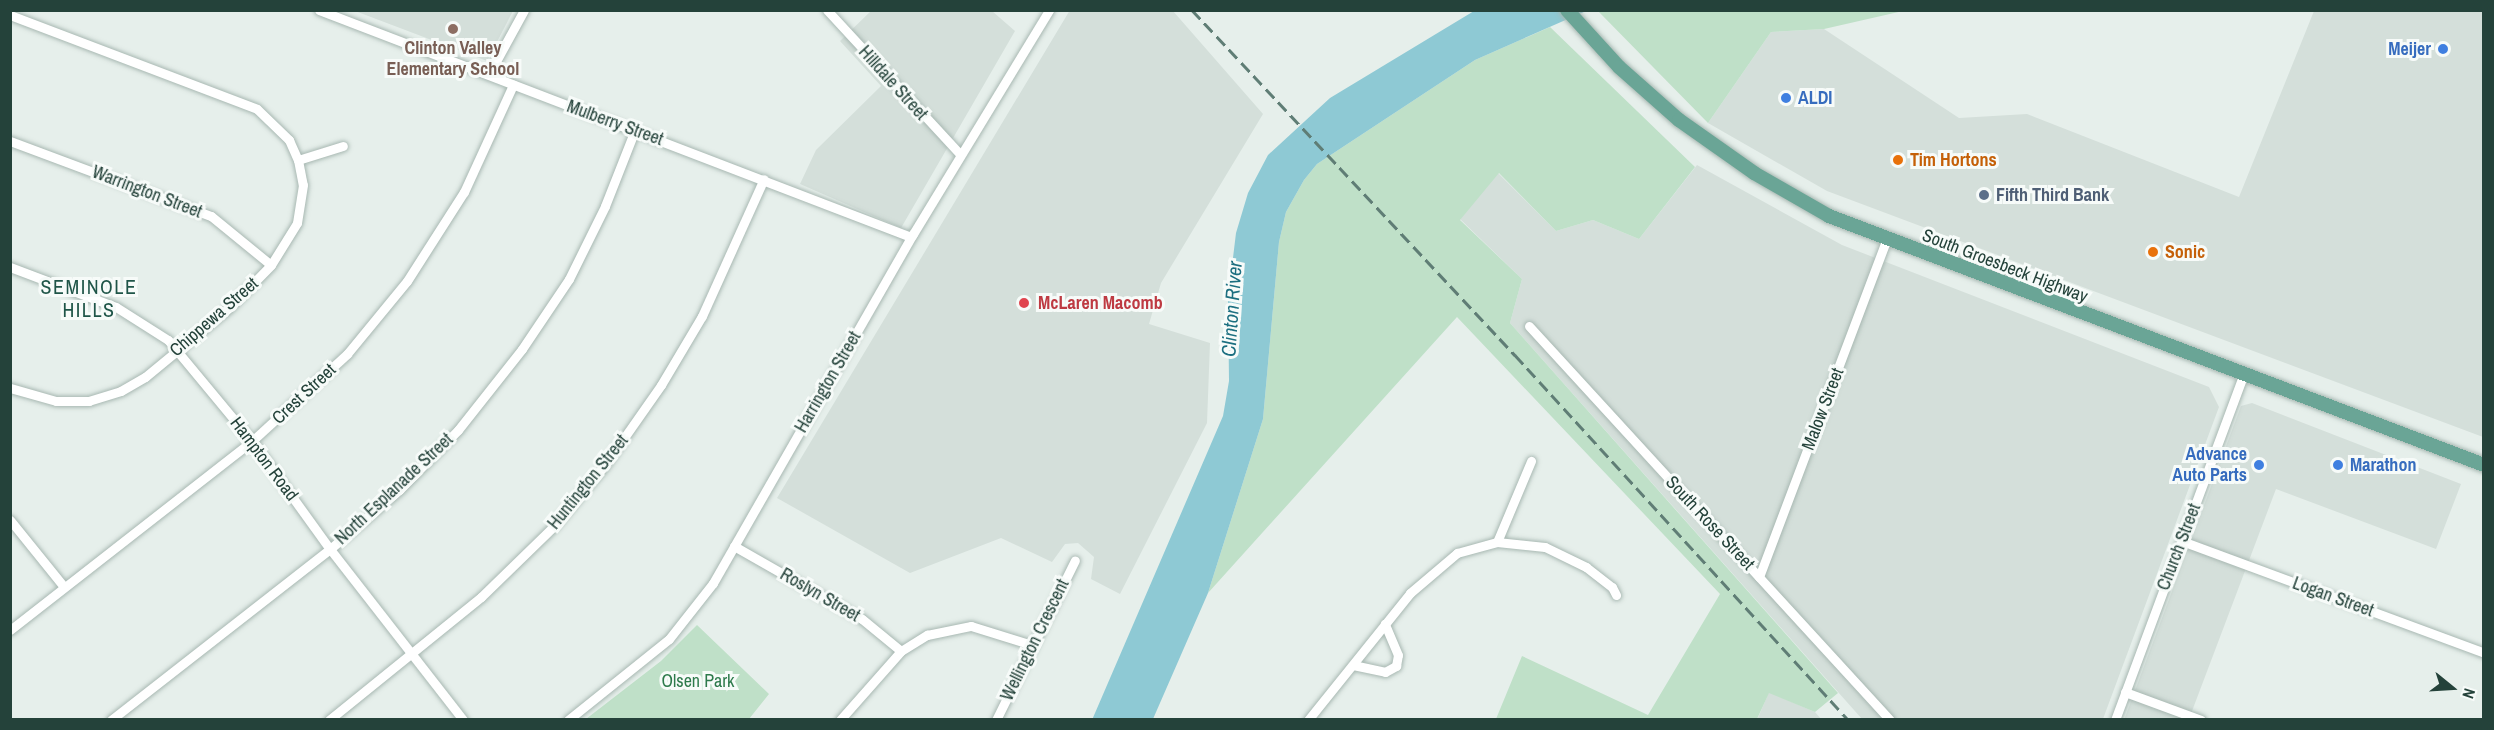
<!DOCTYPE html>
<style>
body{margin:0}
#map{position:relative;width:2494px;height:730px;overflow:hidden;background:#e6efeb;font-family:"Archivo Narrow",sans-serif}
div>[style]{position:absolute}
.built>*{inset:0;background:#d4dfda}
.green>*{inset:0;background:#bfe0c8}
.water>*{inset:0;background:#8ec9d4}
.roads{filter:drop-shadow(0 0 2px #a8b8b2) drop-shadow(0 0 2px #a8b8b2)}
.street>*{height:9px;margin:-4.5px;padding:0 4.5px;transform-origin:4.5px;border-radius:4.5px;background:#fff}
.primary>*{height:14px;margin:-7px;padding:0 7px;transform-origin:7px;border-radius:7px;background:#6aa596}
.rail>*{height:3px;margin-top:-1.5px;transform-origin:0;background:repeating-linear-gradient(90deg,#5f7d75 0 12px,transparent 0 18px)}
.dots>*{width:16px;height:16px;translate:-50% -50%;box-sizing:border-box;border:3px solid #f7fbf9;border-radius:50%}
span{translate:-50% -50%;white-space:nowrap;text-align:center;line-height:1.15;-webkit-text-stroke:6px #f7fbf9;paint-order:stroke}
.education-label{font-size:18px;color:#785e54;font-weight:700}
.shop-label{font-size:18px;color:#366cbe;font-weight:700}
.right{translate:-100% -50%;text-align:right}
.left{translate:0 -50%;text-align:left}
.street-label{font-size:18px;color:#24423a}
.food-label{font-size:18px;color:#c56008;font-weight:700}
.service-label{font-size:18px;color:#4e5e75;font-weight:700}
.health-label{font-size:18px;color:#be3a42;font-weight:700}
.park-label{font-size:18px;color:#2d7a4b}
.neighbourhood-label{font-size:20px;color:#1f5548;letter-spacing:1.5px}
.water-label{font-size:20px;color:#1c6f80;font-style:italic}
.frame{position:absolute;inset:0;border:12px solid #24423a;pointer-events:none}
.north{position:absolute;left:2422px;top:658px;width:60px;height:60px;-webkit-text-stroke:4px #f7fbf9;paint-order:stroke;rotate:108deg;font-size:16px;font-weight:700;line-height:24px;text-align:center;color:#24423a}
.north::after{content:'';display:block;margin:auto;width:21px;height:27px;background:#24423a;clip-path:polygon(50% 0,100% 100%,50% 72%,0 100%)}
</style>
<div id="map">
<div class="built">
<i style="clip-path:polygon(1070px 10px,1173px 11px,1263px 114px,1161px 283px,1149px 324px,1210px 343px,1207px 423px,1120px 594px,1091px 579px,1094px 557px,1078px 543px,1065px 544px,1052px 562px,1001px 538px,910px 573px,777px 498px)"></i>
<i style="clip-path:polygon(355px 11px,513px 11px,487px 61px)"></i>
<i style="clip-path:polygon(871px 11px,992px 11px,1015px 31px,901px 228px,800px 184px,816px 150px,881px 86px,840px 41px)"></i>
<i style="clip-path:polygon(2314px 11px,2483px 11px,2483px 437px,1827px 191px,1708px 123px,1771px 32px,1824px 29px,1959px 118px,2027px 114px,2239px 197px)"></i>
<i style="clip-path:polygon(1697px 165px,1842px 245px,2209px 387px,2219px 407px,2103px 719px,1862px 719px,1510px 323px,1522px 279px,1460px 219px,1498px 173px,1556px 231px,1593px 220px,1639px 239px)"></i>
<i style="clip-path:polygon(2252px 403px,2461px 484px,2436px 549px,2276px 489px,2189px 719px,2124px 720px,2241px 406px)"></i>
<i style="clip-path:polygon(1769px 692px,1815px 712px,1821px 719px,1757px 720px)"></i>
</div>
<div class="green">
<i style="clip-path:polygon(1598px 11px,1903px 11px,1824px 29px,1771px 32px,1708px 123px)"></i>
<i style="clip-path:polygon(1550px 27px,1695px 167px,1639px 239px,1593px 220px,1556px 231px,1499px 173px,1460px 220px,1522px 279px,1510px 323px,1838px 693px,1815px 712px,1769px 693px,1757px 719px,1496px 719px,1522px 656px,1648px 715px,1720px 594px,1457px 317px,1208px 593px,1263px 419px,1279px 242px,1286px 212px,1304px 180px,1317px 164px,1475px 60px)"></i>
<i style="clip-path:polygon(697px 625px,769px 694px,749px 719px,586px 719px,661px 661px)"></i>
</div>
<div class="water">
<i style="clip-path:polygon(1474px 11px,1586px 11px,1475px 60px,1317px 164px,1304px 180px,1286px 212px,1279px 242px,1263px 419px,1208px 593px,1153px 719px,1092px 720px,1223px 416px,1229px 381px,1228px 299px,1236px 233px,1248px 193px,1268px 155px,1330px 98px)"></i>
</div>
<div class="roads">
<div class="street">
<i style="left:319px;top:10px;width:634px;rotate:20.98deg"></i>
<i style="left:827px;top:10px;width:196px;rotate:47.3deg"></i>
<i style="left:10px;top:15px;width:264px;rotate:20.8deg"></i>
<i style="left:257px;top:109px;width:45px;rotate:44.1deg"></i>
<i style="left:289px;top:140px;width:22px;rotate:66deg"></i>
<i style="left:298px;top:160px;width:25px;rotate:79deg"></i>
<i style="left:303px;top:185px;width:38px;rotate:99deg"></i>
<i style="left:297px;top:223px;width:49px;rotate:121.8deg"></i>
<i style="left:271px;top:265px;width:59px;rotate:134.3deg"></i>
<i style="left:230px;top:307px;width:110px;rotate:140.5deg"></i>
<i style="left:145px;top:377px;width:28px;rotate:150deg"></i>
<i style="left:121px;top:391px;width:34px;rotate:163deg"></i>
<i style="left:89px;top:401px;width:33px;rotate:180deg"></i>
<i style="left:56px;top:401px;width:48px;rotate:-164.2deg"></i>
<i style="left:489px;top:74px;width:73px;rotate:-61.3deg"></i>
<i style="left:10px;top:141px;width:215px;rotate:20.5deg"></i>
<i style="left:211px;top:216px;width:77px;rotate:39.2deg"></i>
<i style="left:298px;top:160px;width:47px;rotate:-17.3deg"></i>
<i style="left:10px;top:267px;width:113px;rotate:20.7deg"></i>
<i style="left:116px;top:307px;width:62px;rotate:32.4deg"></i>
<i style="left:168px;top:340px;width:131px;rotate:50.3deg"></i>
<i style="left:252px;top:441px;width:133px;rotate:54.2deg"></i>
<i style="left:330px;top:549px;width:217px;rotate:52.1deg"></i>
<i style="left:1529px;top:326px;width:534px;rotate:47.5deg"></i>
<i style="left:10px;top:520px;width:86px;rotate:51.1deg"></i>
<i style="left:2182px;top:541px;width:322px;rotate:20.3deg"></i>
<i style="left:1497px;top:542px;width:88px;rotate:-67.2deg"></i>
<i style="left:734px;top:546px;width:147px;rotate:29.7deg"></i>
<i style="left:862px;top:619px;width:50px;rotate:39.4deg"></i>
<i style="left:1759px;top:577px;width:359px;rotate:-69.3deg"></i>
<i style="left:10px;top:630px;width:307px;rotate:-38deg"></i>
<i style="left:252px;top:441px;width:129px;rotate:-42.5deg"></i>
<i style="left:347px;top:354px;width:94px;rotate:-50.6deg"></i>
<i style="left:407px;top:281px;width:106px;rotate:-57.4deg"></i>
<i style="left:464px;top:192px;width:118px;rotate:-65.4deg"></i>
<i style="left:1353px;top:665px;width:33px;rotate:12deg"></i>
<i style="left:1385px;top:672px;width:13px;rotate:-29deg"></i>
<i style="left:1396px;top:666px;width:11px;rotate:-80deg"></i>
<i style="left:1398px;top:655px;width:34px;rotate:-113deg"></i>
<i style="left:2125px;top:692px;width:81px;rotate:20.2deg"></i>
<i style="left:111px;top:720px;width:278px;rotate:-38deg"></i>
<i style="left:330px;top:549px;width:91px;rotate:-40.5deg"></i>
<i style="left:399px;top:490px;width:84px;rotate:-45.5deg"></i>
<i style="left:458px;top:430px;width:103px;rotate:-51.7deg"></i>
<i style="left:522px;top:349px;width:84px;rotate:-56.1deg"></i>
<i style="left:569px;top:279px;width:81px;rotate:-63.7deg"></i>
<i style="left:605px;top:206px;width:82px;rotate:-68.5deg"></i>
<i style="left:329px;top:720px;width:196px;rotate:-39deg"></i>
<i style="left:481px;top:597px;width:100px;rotate:-44.2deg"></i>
<i style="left:553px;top:527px;width:81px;rotate:-50deg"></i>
<i style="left:605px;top:465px;width:98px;rotate:-55deg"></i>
<i style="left:661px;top:385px;width:80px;rotate:-59.3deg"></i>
<i style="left:702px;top:316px;width:150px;rotate:-65.7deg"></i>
<i style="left:568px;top:720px;width:129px;rotate:-38.7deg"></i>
<i style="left:669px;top:639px;width:71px;rotate:-51.8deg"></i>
<i style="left:713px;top:583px;width:402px;rotate:-60.2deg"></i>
<i style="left:913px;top:234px;width:262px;rotate:-58.7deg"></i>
<i style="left:840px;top:720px;width:92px;rotate:-48.5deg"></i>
<i style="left:901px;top:651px;width:31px;rotate:-32deg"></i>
<i style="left:927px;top:635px;width:45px;rotate:-11.6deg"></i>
<i style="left:971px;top:626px;width:64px;rotate:17.3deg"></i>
<i style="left:996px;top:720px;width:178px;rotate:-63.7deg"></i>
<i style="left:1308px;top:720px;width:163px;rotate:-51.2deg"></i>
<i style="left:1410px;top:593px;width:62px;rotate:-40.4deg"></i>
<i style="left:1457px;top:553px;width:41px;rotate:-15.4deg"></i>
<i style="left:1497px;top:542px;width:48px;rotate:5.9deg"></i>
<i style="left:1545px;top:547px;width:46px;rotate:26deg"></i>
<i style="left:1586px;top:567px;width:33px;rotate:38deg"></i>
<i style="left:1612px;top:587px;width:9px;rotate:63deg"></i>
<i style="left:2115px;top:720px;width:368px;rotate:-69.6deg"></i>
</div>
<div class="primary">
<i style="left:1567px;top:10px;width:77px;rotate:47.6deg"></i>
<i style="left:1619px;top:67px;width:80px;rotate:41.5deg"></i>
<i style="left:1679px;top:120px;width:92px;rotate:35.2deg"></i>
<i style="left:1754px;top:173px;width:86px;rotate:29.8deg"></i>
<i style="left:1829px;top:216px;width:701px;rotate:20.81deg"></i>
</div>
</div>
<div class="rail">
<i style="left:1192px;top:10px;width:473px;rotate:46.9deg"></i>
<i style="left:1515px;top:355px;width:494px;rotate:47.6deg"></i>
</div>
<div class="dots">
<i style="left:453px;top:29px;background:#8d6e63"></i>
<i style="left:2443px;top:49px;background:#3f7fe0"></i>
<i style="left:1786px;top:98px;background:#3f7fe0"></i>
<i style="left:1898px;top:160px;background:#e8710a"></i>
<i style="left:1984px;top:195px;background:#5c6f8a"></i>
<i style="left:2153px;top:252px;background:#e8710a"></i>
<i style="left:1024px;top:303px;background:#e0444e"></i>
<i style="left:2259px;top:465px;background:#3f7fe0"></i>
<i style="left:2338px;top:465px;background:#3f7fe0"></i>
</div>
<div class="education-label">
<span style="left:453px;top:59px">Clinton Valley<br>Elementary School</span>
</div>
<div class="shop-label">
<span class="right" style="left:2431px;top:49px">Meijer</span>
<span class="left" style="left:1798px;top:98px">ALDI</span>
<span class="right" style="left:2247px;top:465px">Advance<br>Auto Parts</span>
<span class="left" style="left:2350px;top:465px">Marathon</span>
</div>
<div class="street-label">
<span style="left:893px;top:83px;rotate:48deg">Hilldale Street</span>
<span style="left:615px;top:123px;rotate:20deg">Mulberry Street</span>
<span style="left:147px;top:192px;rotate:21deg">Warrington Street</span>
<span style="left:2005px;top:266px;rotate:21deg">South Groesbeck Highway</span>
<span style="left:214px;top:317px;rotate:-41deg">Chippewa Street</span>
<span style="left:828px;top:382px;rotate:-60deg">Harrington Street</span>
<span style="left:304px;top:394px;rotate:-43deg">Crest Street</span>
<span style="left:1823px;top:409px;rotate:-69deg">Malow Street</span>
<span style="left:264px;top:459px;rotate:53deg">Hampton Road</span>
<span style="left:588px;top:482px;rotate:-51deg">Huntington Street</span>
<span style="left:394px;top:489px;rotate:-43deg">North Esplanade Street</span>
<span style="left:1710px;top:523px;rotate:47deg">South Rose Street</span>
<span style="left:2179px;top:547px;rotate:-69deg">Church Street</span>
<span style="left:820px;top:595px;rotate:30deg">Roslyn Street</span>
<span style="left:2333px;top:597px;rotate:20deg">Logan Street</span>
<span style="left:1035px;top:640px;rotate:-64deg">Wellington Crescent</span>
</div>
<div class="food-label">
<span class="left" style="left:1910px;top:160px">Tim Hortons</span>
<span class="left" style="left:2165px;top:252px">Sonic</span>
</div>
<div class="service-label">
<span class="left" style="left:1996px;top:195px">Fifth Third Bank</span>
</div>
<div class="health-label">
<span class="left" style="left:1038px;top:303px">McLaren Macomb</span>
</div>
<div class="park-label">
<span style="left:698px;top:681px">Olsen Park</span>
</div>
<div class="neighbourhood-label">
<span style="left:89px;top:298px">SEMINOLE<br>HILLS</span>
</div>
<div class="water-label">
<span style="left:1231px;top:309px;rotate:-86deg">Clinton River</span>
</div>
<div class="frame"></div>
<div class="north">N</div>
</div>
